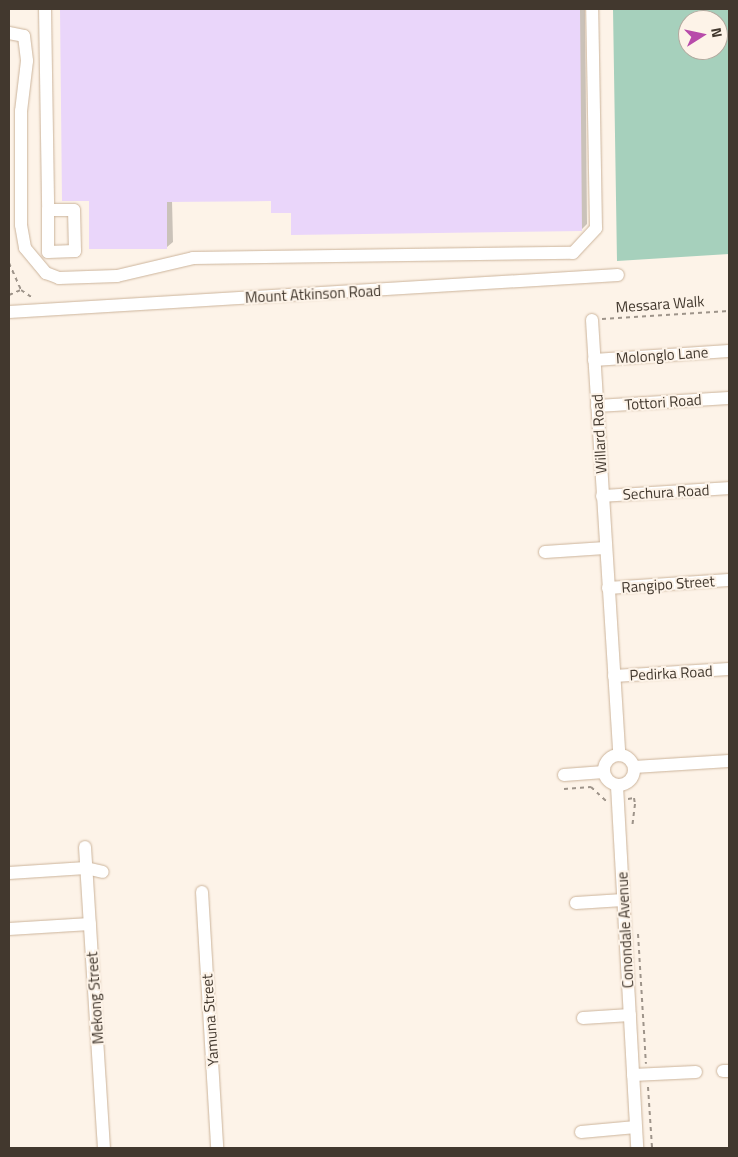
<!DOCTYPE html>
<style>
body{margin:0}
#map{position:relative;width:738px;height:1157px;overflow:hidden;background:#fdf3e8;font-family:"Titillium Web",sans-serif}
div>[style]{position:absolute}
.green>*{inset:0;background:#a6d0bc}
.shadow>*{inset:0;background:#0003}
.building>*{inset:0;background:#ead6fa}
.path>*{height:2px;margin-top:-1px;transform-origin:0;background:repeating-linear-gradient(90deg,#9e948a 0 4px,transparent 0 8px)}
.roads{filter:drop-shadow(0 0 1px #ccb49b) drop-shadow(0 0 1px #ccb49b)}
.minor>*{height:12px;margin:-6px;padding:0 6px;transform-origin:6px;border-radius:6px;background:#fff}
.minor>.ring{margin:-6px;padding:0;box-sizing:content-box;background:none;border:12px solid #fff;border-radius:50%}
span{translate:-50% -50%;white-space:nowrap;text-align:center;line-height:1.15;-webkit-text-stroke:4px #fdf3e8;paint-order:stroke}
.street-label{font-size:15px;color:#42382e}
.frame{position:absolute;inset:0;border:10px solid #42382e;pointer-events:none}
.north{position:absolute;left:678px;top:10px;width:50px;height:50px;box-sizing:border-box;background:#fdf3e8;border:1px solid #b2a89e;border-radius:50%;rotate:80deg;font-size:14px;font-weight:700;line-height:20px;text-align:center;color:#42382e}
.north::after{content:'';display:block;margin:auto;width:18px;height:22px;background:#b84baa;clip-path:polygon(50% 0,100% 100%,50% 72%,0 100%)}
</style>
<div id="map">
<div class="green">
<i style="clip-path:polygon(evenodd,613px 9px,729px 9px,729px 254px,617px 261px,613px 9px,688px 20px,718px 20px,718px 50px,688px 50px,688px 20px)"></i>
</div>
<div class="shadow">
<i style="clip-path:polygon(61px 9px,585px 9px,587px 224px,581px 230px,292px 212px,272px 200px,172px 200px,173px 242px,167px 247px,90px 200px,63px 200px)"></i>
</div>
<div class="building">
<i style="clip-path:polygon(60px 9px,580px 9px,582px 231px,291px 235px,291px 213px,271px 213px,271px 201px,167px 202px,167px 249px,89px 249px,89px 201px,62px 201px)"></i>
</div>
<div class="path">
<i style="left:9px;top:263px;width:30px;rotate:66deg"></i>
<i style="left:9px;top:295px;width:13px;rotate:-23deg"></i>
<i style="left:21px;top:290px;width:14px;rotate:34deg"></i>
<i style="left:602px;top:319px;width:127px;rotate:-3.6deg"></i>
<i style="left:564px;top:789px;width:27px;rotate:-4deg"></i>
<i style="left:591px;top:787px;width:21px;rotate:43deg"></i>
<i style="left:628px;top:799px;width:6px;rotate:-9deg"></i>
<i style="left:634px;top:798px;width:6px;rotate:81deg"></i>
<i style="left:635px;top:804px;width:23px;rotate:97deg"></i>
<i style="left:638px;top:934px;width:130px;rotate:86.5deg"></i>
<i style="left:648px;top:1087px;width:61px;rotate:86.2deg"></i>
</div>
<div class="roads">
<div class="minor">
<i style="left:45px;top:9px;width:201px;rotate:89.1deg"></i>
<i style="left:48px;top:210px;width:42px;rotate:90deg"></i>
<i style="left:48px;top:252px;width:27px;rotate:-2deg"></i>
<i style="left:75px;top:251px;width:41px;rotate:-91.4deg"></i>
<i style="left:74px;top:210px;width:26px;rotate:180deg"></i>
<i style="left:9px;top:33px;width:15px;rotate:11deg"></i>
<i style="left:24px;top:36px;width:25px;rotate:83deg"></i>
<i style="left:27px;top:61px;width:50px;rotate:96.8deg"></i>
<i style="left:21px;top:111px;width:114px;rotate:90deg"></i>
<i style="left:21px;top:225px;width:23px;rotate:80deg"></i>
<i style="left:25px;top:248px;width:33px;rotate:50deg"></i>
<i style="left:46px;top:273px;width:14px;rotate:21deg"></i>
<i style="left:59px;top:278px;width:58px;rotate:-2deg"></i>
<i style="left:117px;top:276px;width:78px;rotate:-13.3deg"></i>
<i style="left:193px;top:258px;width:380px;rotate:-0.8deg"></i>
<i style="left:573px;top:253px;width:34px;rotate:-47deg"></i>
<i style="left:596px;top:228px;width:219px;rotate:-91deg"></i>
<i style="left:9px;top:312px;width:610px;rotate:-3.48deg"></i>
<i style="left:592px;top:320px;width:436px;rotate:86.4deg"></i>
<i style="left:594px;top:360px;width:135px;rotate:-3.8deg"></i>
<i style="left:597px;top:406px;width:132px;rotate:-3.5deg"></i>
<i style="left:602px;top:496px;width:127px;rotate:-3.6deg"></i>
<i style="left:545px;top:552px;width:60px;rotate:-3.8deg"></i>
<i style="left:608px;top:588px;width:121px;rotate:-3.8deg"></i>
<i style="left:614px;top:676px;width:115px;rotate:-3.5deg"></i>
<i class="ring" style="left:604px;top:755px;width:18px;height:18px"></i>
<i style="left:634px;top:767px;width:95px;rotate:-3.6deg"></i>
<i style="left:564px;top:775px;width:40px;rotate:-4.3deg"></i>
<i style="left:617px;top:786px;width:363px;rotate:86.8deg"></i>
<i style="left:85px;top:847px;width:302px;rotate:86.4deg"></i>
<i style="left:9px;top:873px;width:77px;rotate:-3.7deg"></i>
<i style="left:86px;top:868px;width:17px;rotate:13deg"></i>
<i style="left:202px;top:892px;width:256px;rotate:86.6deg"></i>
<i style="left:576px;top:903px;width:47px;rotate:-3.7deg"></i>
<i style="left:9px;top:929px;width:81px;rotate:-3.5deg"></i>
<i style="left:583px;top:1018px;width:47px;rotate:-3.7deg"></i>
<i style="left:723px;top:1071px;width:6px"></i>
<i style="left:633px;top:1075px;width:63px;rotate:-2.7deg"></i>
<i style="left:581px;top:1132px;width:55px;rotate:-5.2deg"></i>
</div>
</div>
<div class="street-label">
<span style="left:313px;top:294px;rotate:-3deg">Mount Atkinson Road</span>
<span style="left:660px;top:304px;rotate:-4deg">Messara Walk</span>
<span style="left:662px;top:355px;rotate:-4deg">Molonglo Lane</span>
<span style="left:663px;top:402px;rotate:-4deg">Tottori Road</span>
<span style="left:599px;top:434px;rotate:-93deg">Willard Road</span>
<span style="left:666px;top:492px;rotate:-3deg">Sechura Road</span>
<span style="left:668px;top:584px;rotate:-4deg">Rangipo Street</span>
<span style="left:671px;top:673px;rotate:-3deg">Pedirka Road</span>
<span style="left:625px;top:930px;rotate:-93deg">Conondale Avenue</span>
<span style="left:95px;top:998px;rotate:-94deg">Mekong Street</span>
<span style="left:210px;top:1020px;rotate:-94deg">Yamuna Street</span>
</div>
<div class="frame"></div>
<div class="north">N</div>
</div>
